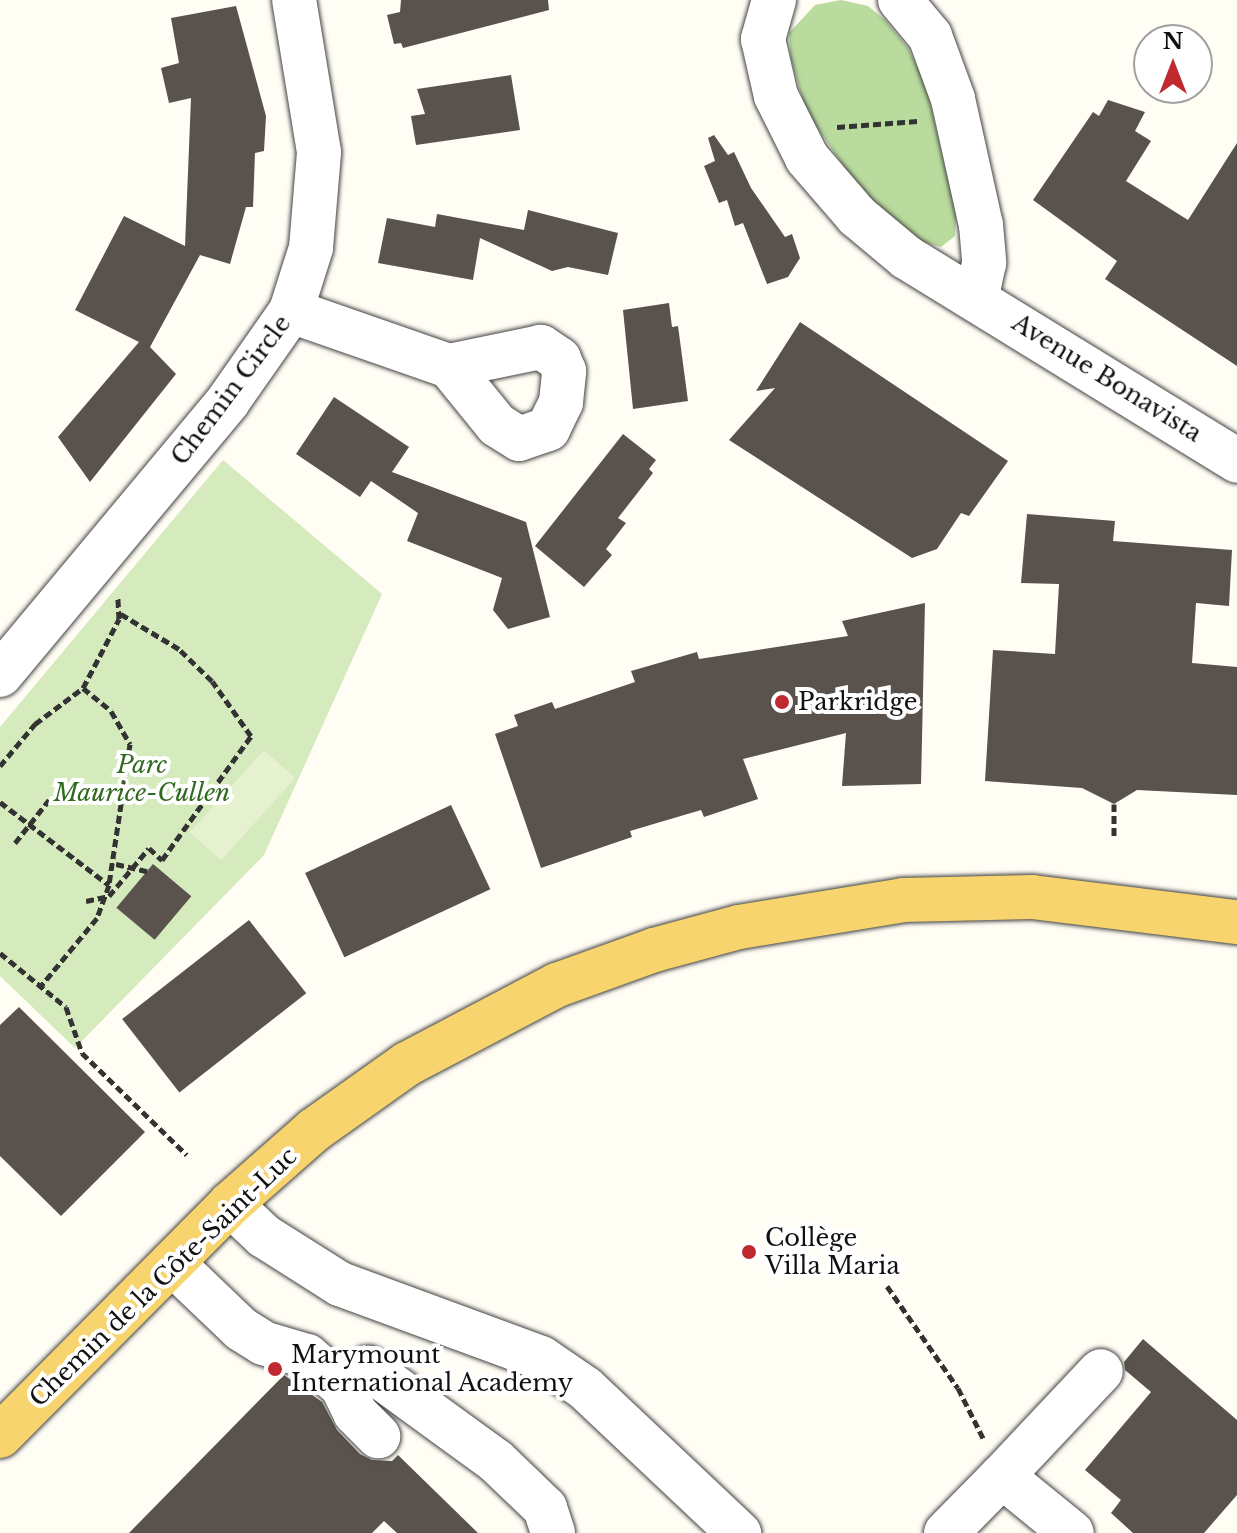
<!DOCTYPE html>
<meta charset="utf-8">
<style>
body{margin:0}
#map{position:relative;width:1237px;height:1533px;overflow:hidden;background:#fffdf4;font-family:"Libre Baskerville",serif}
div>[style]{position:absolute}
.green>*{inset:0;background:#d5eabd}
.forest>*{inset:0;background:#b9db9d}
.pitch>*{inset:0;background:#e6f1cf;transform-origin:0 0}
.building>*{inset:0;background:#59524d;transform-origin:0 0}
.path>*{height:5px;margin-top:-2.5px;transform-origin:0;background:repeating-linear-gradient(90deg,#333 0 8px,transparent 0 12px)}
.roads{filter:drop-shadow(0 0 2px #444) drop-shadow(0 0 2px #444)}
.minor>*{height:44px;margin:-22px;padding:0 22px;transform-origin:22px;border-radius:22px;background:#fff}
.major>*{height:44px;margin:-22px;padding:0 22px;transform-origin:22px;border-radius:22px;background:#f7d46d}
.dots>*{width:22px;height:22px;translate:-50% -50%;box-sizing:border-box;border:4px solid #fff;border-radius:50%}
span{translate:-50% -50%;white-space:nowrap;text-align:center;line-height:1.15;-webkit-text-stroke:8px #fff;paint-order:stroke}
.street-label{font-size:24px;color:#111}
.poi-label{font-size:24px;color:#111}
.left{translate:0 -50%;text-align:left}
.park-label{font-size:24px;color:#306920;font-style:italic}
.north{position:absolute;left:1133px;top:24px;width:80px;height:80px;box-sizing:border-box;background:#fff;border:2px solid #a0a0a0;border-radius:50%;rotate:0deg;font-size:22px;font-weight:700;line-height:32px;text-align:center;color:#111}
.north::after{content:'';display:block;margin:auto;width:28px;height:36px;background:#c12930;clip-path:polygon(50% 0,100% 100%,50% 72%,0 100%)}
</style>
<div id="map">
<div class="green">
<i style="clip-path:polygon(223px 460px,382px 594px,264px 855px,75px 1048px,0 976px,0 727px)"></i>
</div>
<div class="forest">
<i style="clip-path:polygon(841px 0,868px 6px,885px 20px,908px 48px,926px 85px,956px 214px,955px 236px,941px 247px,920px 241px,862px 193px,806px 111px,791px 59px,789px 33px,815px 5px)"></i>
</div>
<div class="pitch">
<i style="left:264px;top:750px;width:42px;height:111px;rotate:42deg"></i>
</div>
<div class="building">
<i style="clip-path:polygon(401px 0,548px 0,549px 10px,403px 48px,401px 43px,394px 44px,387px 15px,400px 12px)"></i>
<i style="clip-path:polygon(236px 6px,266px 116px,264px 151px,255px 153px,253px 207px,246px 207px,230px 264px,200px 255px,150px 347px,176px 374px,90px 482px,58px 437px,139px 342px,75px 310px,124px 216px,185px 246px,191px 98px,169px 103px,161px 68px,179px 63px,171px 18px)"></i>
<i style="clip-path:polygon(511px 75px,520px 130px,416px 145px,411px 116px,425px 114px,417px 89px)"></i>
<i style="clip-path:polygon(1108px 100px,1145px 112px,1135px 131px,1151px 141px,1126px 181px,1188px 220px,1237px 143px,1237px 366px,1105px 279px,1117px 261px,1033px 200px,1093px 112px,1099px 116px)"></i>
<i style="clip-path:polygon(714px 135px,728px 155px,734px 152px,751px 188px,785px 237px,792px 234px,800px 258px,788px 277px,767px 284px,743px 223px,735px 226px,727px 200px,719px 203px,704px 166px,715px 161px,708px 138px)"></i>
<i style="clip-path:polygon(528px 210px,618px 233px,608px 275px,568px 267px,552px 271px,480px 238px,473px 280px,378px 263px,387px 218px,435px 227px,437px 214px,524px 230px)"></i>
<i style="clip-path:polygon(669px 303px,672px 327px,678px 326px,688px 401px,633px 409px,623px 310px)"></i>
<i style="clip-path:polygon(800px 322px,1008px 461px,969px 516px,961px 513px,937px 549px,912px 558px,729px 440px,775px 388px,756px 391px)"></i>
<i style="clip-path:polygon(334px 397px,409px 447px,392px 472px,526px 522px,550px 617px,508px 629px,493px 610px,502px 578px,407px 541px,418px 513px,371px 481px,360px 497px,296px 454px)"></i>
<i style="clip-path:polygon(623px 434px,656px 460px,649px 469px,653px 473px,618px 518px,626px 523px,606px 549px,612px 555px,584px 587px,535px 546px)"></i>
<i style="clip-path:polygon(1027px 514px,1115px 521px,1113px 541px,1232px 550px,1229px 606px,1196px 603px,1192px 663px,1237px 667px,1237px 795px,1137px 790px,1114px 804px,1082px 788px,985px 781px,993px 650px,1055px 654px,1059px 584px,1021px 583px)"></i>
<i style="clip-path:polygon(925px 603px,921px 784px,842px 786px,846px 733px,743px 759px,758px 799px,704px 817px,701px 810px,630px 831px,632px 837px,541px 868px,495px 734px,518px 726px,514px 715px,552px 702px,555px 709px,635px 682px,631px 671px,697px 652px,699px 659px,848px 636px,842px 621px)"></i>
<i style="left:451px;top:805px;width:93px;height:161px;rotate:65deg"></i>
<i style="left:153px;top:864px;width:50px;height:57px;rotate:40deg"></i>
<i style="left:249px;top:920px;width:93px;height:161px;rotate:52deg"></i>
<i style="clip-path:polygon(19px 1007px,145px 1132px,61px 1216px,0 1156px,0 1025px)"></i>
<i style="clip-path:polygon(1143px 1339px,1237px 1420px,1237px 1495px,1204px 1533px,1133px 1533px,1111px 1513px,1121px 1500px,1085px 1470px,1151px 1392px,1125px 1370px,1124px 1362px)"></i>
<i style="clip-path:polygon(284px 1375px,322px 1402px,337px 1430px,360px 1454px,372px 1460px,392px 1461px,398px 1455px,478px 1533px,397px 1533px,384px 1521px,372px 1533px,129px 1533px)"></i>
</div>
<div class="path">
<i style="left:837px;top:127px;width:81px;rotate:-4.2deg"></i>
<i style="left:83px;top:688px;width:36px;rotate:39deg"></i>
<i style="left:111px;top:711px;width:38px;rotate:60deg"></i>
<i style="left:130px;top:744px;width:143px;rotate:98.5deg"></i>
<i style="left:0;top:766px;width:55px;rotate:-50.2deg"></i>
<i style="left:35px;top:724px;width:60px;rotate:-36.9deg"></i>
<i style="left:83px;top:688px;width:78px;rotate:-62.4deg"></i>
<i style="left:119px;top:619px;width:22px;rotate:-93deg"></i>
<i style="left:0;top:802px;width:137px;rotate:37.3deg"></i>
<i style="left:109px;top:885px;width:35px;rotate:110deg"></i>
<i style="left:97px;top:918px;width:88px;rotate:129.5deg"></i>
<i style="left:1114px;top:804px;width:34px;rotate:90deg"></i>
<i style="left:15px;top:843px;width:55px;rotate:-51.7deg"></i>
<i style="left:116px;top:864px;width:32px;rotate:13deg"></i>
<i style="left:86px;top:901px;width:24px;rotate:-12deg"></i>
<i style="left:109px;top:896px;width:62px;rotate:-50.2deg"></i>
<i style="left:149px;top:848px;width:18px;rotate:43deg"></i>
<i style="left:162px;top:860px;width:153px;rotate:-54.3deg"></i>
<i style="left:251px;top:736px;width:67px;rotate:-125.3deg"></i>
<i style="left:212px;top:681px;width:46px;rotate:-135.9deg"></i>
<i style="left:179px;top:649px;width:70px;rotate:-149deg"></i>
<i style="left:0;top:953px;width:85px;rotate:39.3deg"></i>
<i style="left:66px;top:1007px;width:49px;rotate:70.8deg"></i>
<i style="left:82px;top:1053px;width:146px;rotate:44.2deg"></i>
<i style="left:887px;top:1286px;width:124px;rotate:55.2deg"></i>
<i style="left:958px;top:1388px;width:58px;rotate:63.4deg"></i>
</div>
<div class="roads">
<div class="minor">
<i style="left:774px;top:0;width:41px;rotate:105.8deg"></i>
<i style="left:763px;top:39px;width:58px;rotate:77.2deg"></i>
<i style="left:776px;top:96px;width:69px;rotate:63.4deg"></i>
<i style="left:807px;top:158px;width:77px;rotate:49.2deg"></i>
<i style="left:857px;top:216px;width:64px;rotate:39.9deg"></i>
<i style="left:906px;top:257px;width:389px;rotate:31.6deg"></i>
<i style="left:900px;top:0;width:47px;rotate:50.2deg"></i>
<i style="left:930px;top:36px;width:67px;rotate:69.9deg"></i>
<i style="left:953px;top:99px;width:129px;rotate:77.5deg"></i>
<i style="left:981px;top:225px;width:38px;rotate:85deg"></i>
<i style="left:984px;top:263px;width:35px;rotate:102deg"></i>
<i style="left:291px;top:311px;width:167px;rotate:19.2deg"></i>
<i style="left:449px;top:366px;width:76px;rotate:50.9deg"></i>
<i style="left:497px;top:425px;width:26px;rotate:32deg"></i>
<i style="left:519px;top:439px;width:31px;rotate:-19deg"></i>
<i style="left:548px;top:429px;width:30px;rotate:-64deg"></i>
<i style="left:561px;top:402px;width:31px;rotate:-84deg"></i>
<i style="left:564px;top:371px;width:13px;rotate:-113deg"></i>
<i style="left:559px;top:359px;width:22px;rotate:-146deg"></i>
<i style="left:541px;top:347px;width:94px;rotate:168.3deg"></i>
<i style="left:0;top:675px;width:356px;rotate:-50.2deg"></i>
<i style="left:228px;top:401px;width:110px;rotate:-55deg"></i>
<i style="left:291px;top:311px;width:66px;rotate:-72.4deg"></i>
<i style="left:311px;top:248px;width:96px;rotate:-85.2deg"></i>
<i style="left:319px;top:152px;width:154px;rotate:-99.3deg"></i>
<i style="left:230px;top:1204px;width:47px;rotate:43.3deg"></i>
<i style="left:264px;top:1236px;width:90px;rotate:32.3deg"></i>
<i style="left:340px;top:1284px;width:214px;rotate:20.2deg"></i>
<i style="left:541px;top:1358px;width:53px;rotate:34.3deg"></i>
<i style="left:585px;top:1388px;width:212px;rotate:43.3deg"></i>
<i style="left:172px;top:1263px;width:95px;rotate:43.7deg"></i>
<i style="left:241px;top:1329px;width:26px;rotate:32deg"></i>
<i style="left:263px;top:1343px;width:46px;rotate:16.5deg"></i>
<i style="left:307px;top:1356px;width:46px;rotate:40.6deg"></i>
<i style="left:342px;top:1386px;width:32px;rotate:-35deg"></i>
<i style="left:368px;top:1368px;width:158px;rotate:36deg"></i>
<i style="left:496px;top:1461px;width:68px;rotate:43.8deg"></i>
<i style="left:545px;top:1508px;width:26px;rotate:72deg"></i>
<i style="left:342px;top:1386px;width:30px;rotate:64deg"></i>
<i style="left:355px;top:1413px;width:33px;rotate:45deg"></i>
<i style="left:1002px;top:1476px;width:144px;rotate:-46.7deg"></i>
<i style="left:946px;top:1533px;width:80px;rotate:-45.5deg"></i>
<i style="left:1002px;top:1476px;width:90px;rotate:39.2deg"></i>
</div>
<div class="major">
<i style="left:0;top:1436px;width:327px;rotate:-45.2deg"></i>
<i style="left:230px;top:1204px;width:112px;rotate:-41.4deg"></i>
<i style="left:314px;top:1130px;width:114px;rotate:-35.4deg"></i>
<i style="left:407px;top:1064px;width:170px;rotate:-27.8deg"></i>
<i style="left:557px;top:985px;width:103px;rotate:-19.8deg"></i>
<i style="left:654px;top:950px;width:88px;rotate:-15.1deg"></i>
<i style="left:739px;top:927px;width:166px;rotate:-9.3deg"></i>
<i style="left:903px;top:900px;width:129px;rotate:-1.3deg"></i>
<i style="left:1032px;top:897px;width:207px;rotate:7deg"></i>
</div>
</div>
<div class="dots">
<i style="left:782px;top:702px;background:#c12930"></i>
<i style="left:749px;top:1252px;background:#c12930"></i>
<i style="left:275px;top:1369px;background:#c12930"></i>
</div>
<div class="street-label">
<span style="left:1107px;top:378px;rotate:32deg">Avenue Bonavista</span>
<span style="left:231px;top:390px;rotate:-53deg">Chemin Circle</span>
<span style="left:163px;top:1277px;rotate:-44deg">Chemin de la Côte-Saint-Luc</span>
</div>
<div class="poi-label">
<span class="left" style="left:798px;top:702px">Parkridge</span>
<span class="left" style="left:765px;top:1252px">Collège<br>Villa Maria</span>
<span class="left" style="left:291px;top:1369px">Marymount<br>International Academy</span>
</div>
<div class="park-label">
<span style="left:142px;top:779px">Parc<br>Maurice-Cullen</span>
</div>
<div class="north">N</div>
</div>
